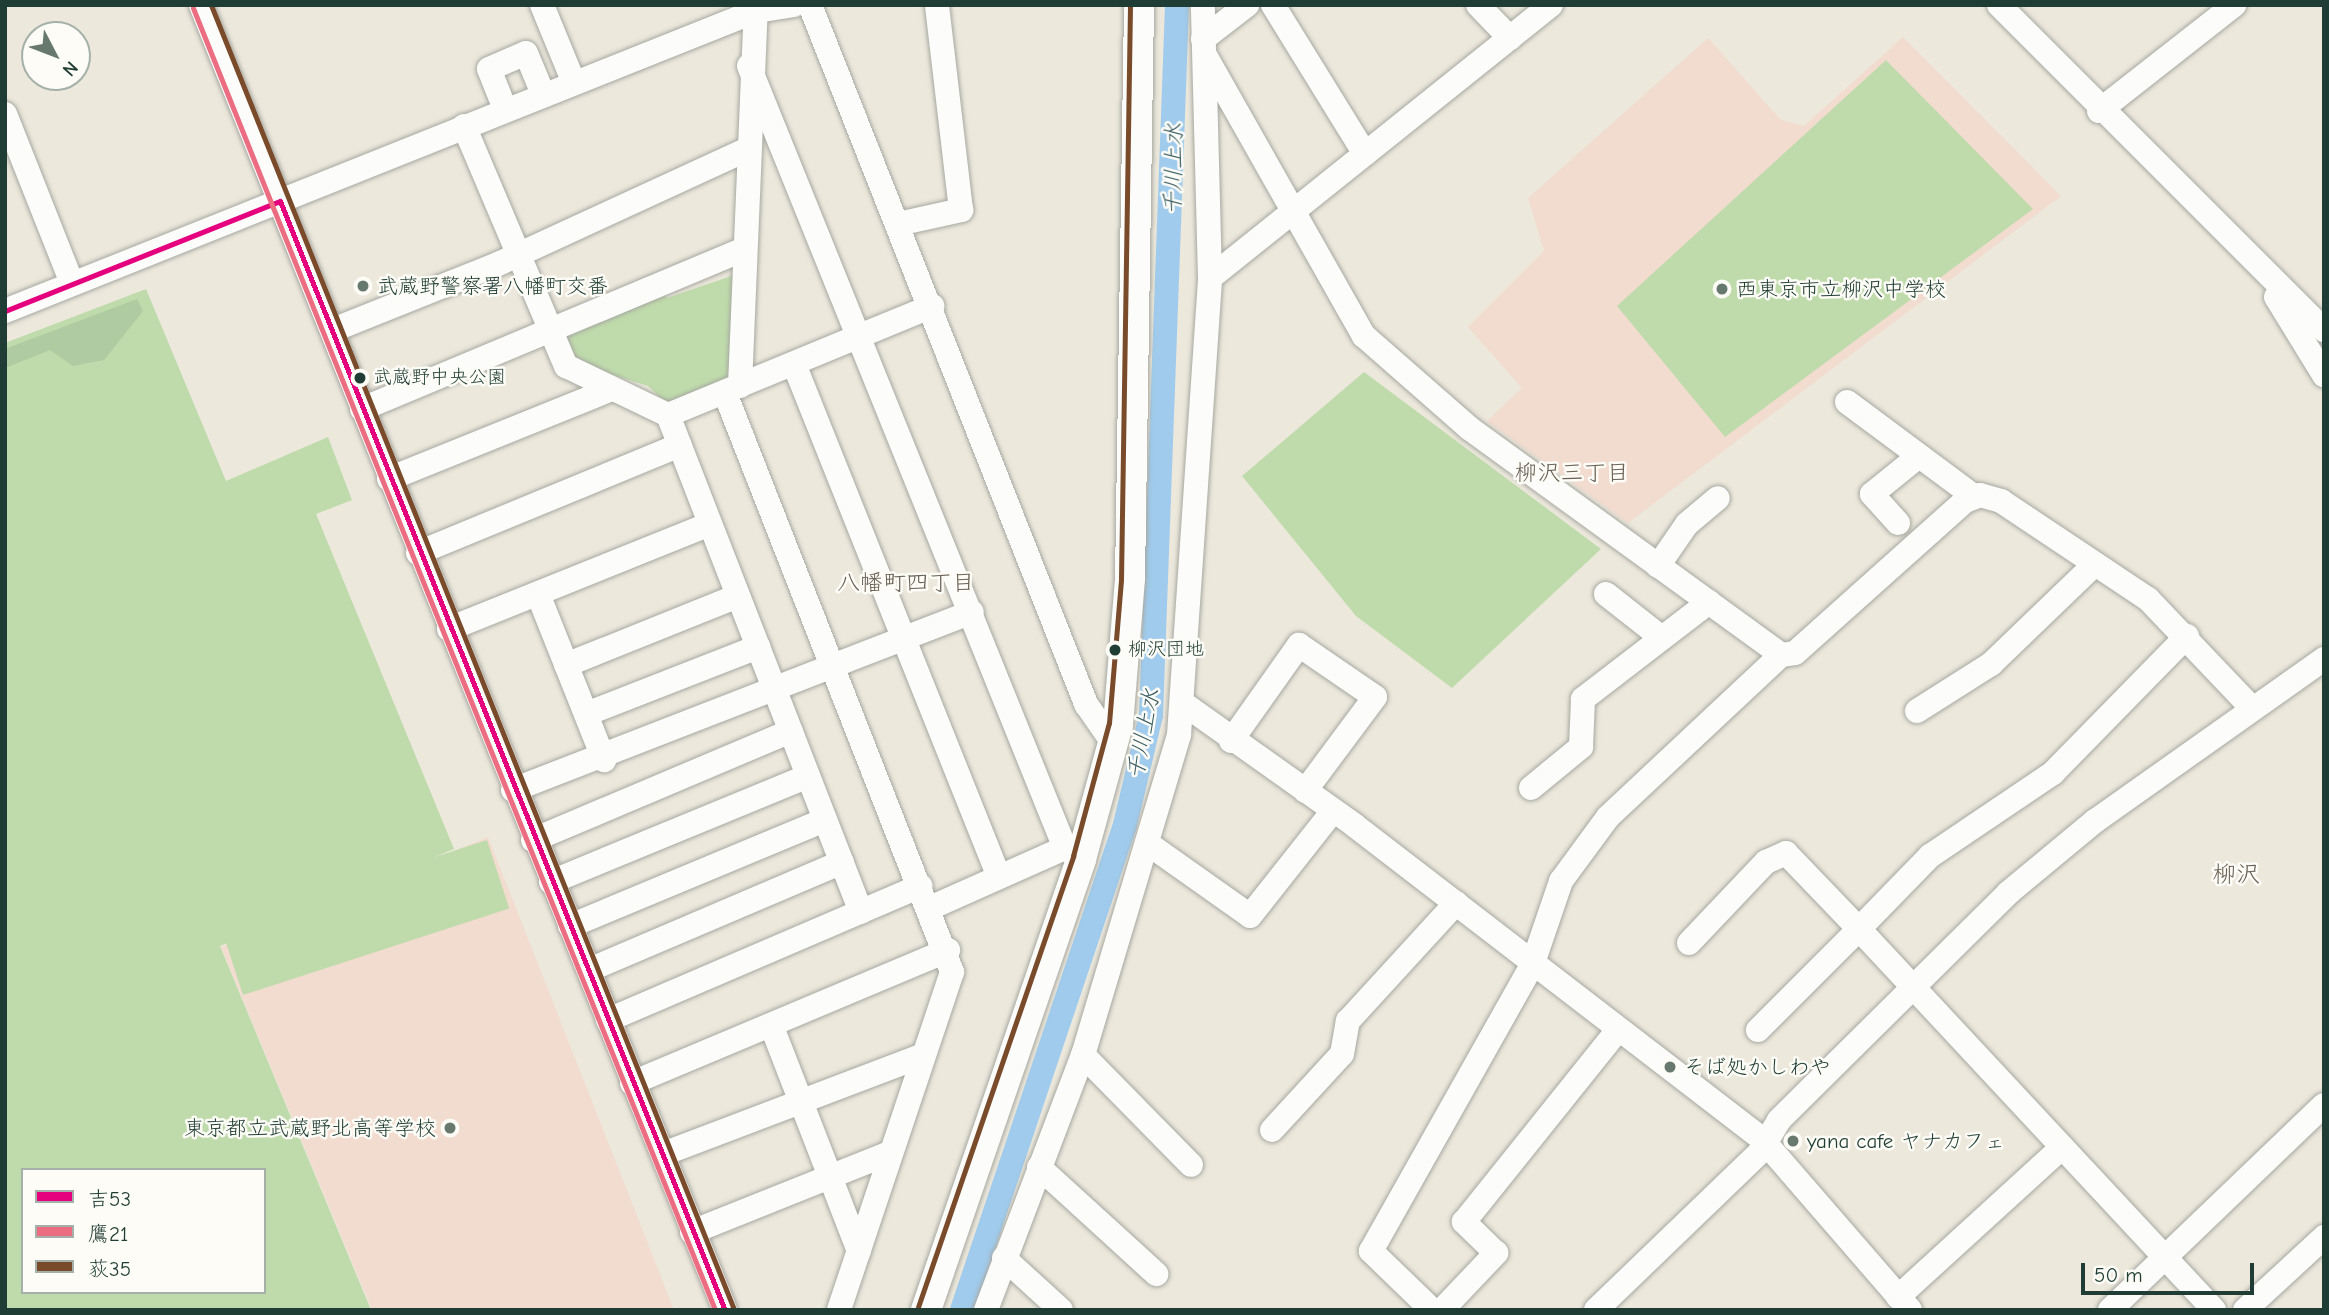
<!DOCTYPE html>
<meta charset="utf-8">
<style>
body{margin:0}
#map{position:relative;width:2329px;height:1315px;overflow:hidden;background:#ece8dc;font-family:"Comic Neue","Klee One",sans-serif}
div>[style]{position:absolute}
.built>*{inset:0;background:#f2dbcf}
.green>*{inset:0;background:#bfdbab;transform-origin:0 0}
.forest>*{inset:0;background:#aecba1}
.canal>*{height:24px;margin:-12px;padding:0 12px;transform-origin:12px;border-radius:12px;background:#a0cbec}
.roads{filter:drop-shadow(0 0 2px #a7a8a1) drop-shadow(0 0 2px #a7a8a1)}
.minor>*{height:24px;margin:-12px;padding:0 12px;transform-origin:12px;border-radius:12px;background:#fcfcfa}
.major>*{height:30px;margin:-15px;padding:0 15px;transform-origin:15px;border-radius:15px;background:#fcfcfa}
.bus-1>*{height:5px;margin:-2.5px;padding:0 2.5px;transform-origin:2.5px;border-radius:2.5px;background:#e5007d}
.bus-2>*{height:5px;margin:-2.5px;padding:0 2.5px;transform-origin:2.5px;border-radius:2.5px;background:#ec6d81}
.bus-3>*{height:5px;margin:-2.5px;padding:0 2.5px;transform-origin:2.5px;border-radius:2.5px;background:#7a4b2a}
.dots>*{width:19px;height:19px;translate:-50% -50%;box-sizing:border-box;border:4px solid #fdfcf7;border-radius:50%}
span{translate:-50% -50%;white-space:nowrap;text-align:center;line-height:1.15;-webkit-text-stroke:5px #fdfcf7;paint-order:stroke}
.bus-label{font-size:19px;color:#1f3d34}
.left{translate:0 -50%;text-align:left}
.poi-label{font-size:21px;color:#1f3d34}
.right{translate:-100% -50%;text-align:right}
.water-label{font-size:23px;color:#375d64;font-style:italic}
.neighbourhood-label{font-size:23px;color:#6b6256}
.quarter-label{font-size:24px;color:#6b6256}
.frame{position:absolute;inset:0;border:7px solid #1f3d34;pointer-events:none}
.legend{position:absolute;left:21px;top:1168px;width:245px;height:126px;box-sizing:border-box;background:#fdfcf7;border:2px solid #a4b0a9;margin:0;padding:9px 12px;list-style:none;font-size:21px;color:#1f3d34}
.legend li{display:flex;align-items:center;gap:14px;height:35px}
.legend b{width:35px;border:2px solid #a4b0a9}
.north{position:absolute;left:21px;top:21px;width:70px;height:70px;box-sizing:border-box;background:#fdfcf7;border:2px solid #a4b0a9;border-radius:50%;rotate:132deg;font-size:19px;font-weight:700;line-height:28px;text-align:center;color:#1f3d34}
.north::after{content:'';display:block;margin:auto;width:24px;height:32px;background:#67796f;clip-path:polygon(50% 0,100% 100%,50% 72%,0 100%)}
.scale{position:absolute;left:2081px;top:1263px;width:173px;height:32px;box-sizing:border-box;border:4px solid #1f3d34;border-top:0;padding-left:9px;font-size:21px;line-height:24px;white-space:nowrap;color:#1f3d34;-webkit-text-stroke:5px #fdfcf7;paint-order:stroke}
</style>
<div id="map">
<div class="built">
<i style="clip-path:polygon(1903px 37px,2061px 196px,1628px 523px,1487px 421px,1522px 388px,1468px 327px,1544px 251px,1528px 198px,1708px 38px,1781px 120px,1804px 126px)"></i>
<i style="clip-path:polygon(488px 837px,674px 1310px,372px 1310px,221px 947px)"></i>
</div>
<div class="green">
<i style="clip-path:polygon(1886px 60px,2033px 209px,1725px 437px,1617px 306px)"></i>
<i style="clip-path:polygon(737px 274px,735px 381px,669px 406px,648px 386px,569px 361px,556px 332px,663px 290px,667px 298px)"></i>
<i style="clip-path:polygon(evenodd,146px 289px,226px 481px,328px 437px,352px 500px,316px 514px,454px 849px,220px 946px,371px 1310px,5px 1310px,5px 343px,146px 289px,23px 1170px,264px 1170px,264px 1292px,23px 1292px,23px 1170px)"></i>
<i style="clip-path:polygon(1364px 372px,1601px 549px,1452px 688px,1356px 616px,1242px 476px)"></i>
<i style="left:487px;top:840px;width:72px;height:280px;rotate:72deg"></i>
</div>
<div class="forest">
<i style="clip-path:polygon(137px 299px,143px 311px,104px 360px,73px 366px,50px 350px,5px 368px,5px 349px)"></i>
</div>
<div class="canal">
<i style="left:962px;top:1310px;width:512px;rotate:-71.42deg"></i>
<i style="left:1125px;top:825px;width:113px;rotate:-76.7deg"></i>
<i style="left:1151px;top:715px;width:710px;rotate:-87.9deg"></i>
</div>
<div class="roads">
<div class="minor">
<i style="left:201px;top:5px;width:1406px;rotate:68.12deg"></i>
<i style="left:542px;top:5px;width:84px;rotate:67.7deg"></i>
<i style="left:810px;top:5px;width:752px;rotate:68.45deg"></i>
<i style="left:1086px;top:704px;width:47px;rotate:55.3deg"></i>
<i style="left:1273px;top:5px;width:175px;rotate:58.3deg"></i>
<i style="left:1478px;top:5px;width:46px;rotate:45.9deg"></i>
<i style="left:1999px;top:5px;width:460px;rotate:45deg"></i>
<i style="left:1203px;top:39px;width:56px;rotate:-37.7deg"></i>
<i style="left:1206px;top:57px;width:321px;rotate:60.5deg"></i>
<i style="left:1364px;top:336px;width:140px;rotate:41.2deg"></i>
<i style="left:1469px;top:428px;width:386px;rotate:36deg"></i>
<i style="left:749px;top:66px;width:843px;rotate:68deg"></i>
<i style="left:505px;top:109px;width:43px;rotate:-111.8deg"></i>
<i style="left:489px;top:69px;width:40px;rotate:-23.4deg"></i>
<i style="left:526px;top:53px;width:44px;rotate:67.5deg"></i>
<i style="left:2099px;top:111px;width:172px;rotate:-38.1deg"></i>
<i style="left:5px;top:114px;width:182px;rotate:68.4deg"></i>
<i style="left:464px;top:126px;width:261px;rotate:67deg"></i>
<i style="left:566px;top:366px;width:113px;rotate:25.7deg"></i>
<i style="left:668px;top:415px;width:533px;rotate:68.78deg"></i>
<i style="left:898px;top:224px;width:65px;rotate:-12.5deg"></i>
<i style="left:961px;top:210px;width:206px;rotate:-96.7deg"></i>
<i style="left:1210px;top:278px;width:437px;rotate:-38.7deg"></i>
<i style="left:2276px;top:297px;width:92px;rotate:58.4deg"></i>
<i style="left:5px;top:311px;width:809px;rotate:-21.78deg"></i>
<i style="left:756px;top:11px;width:38px;rotate:-9deg"></i>
<i style="left:333px;top:330px;width:178px;rotate:-21.8deg"></i>
<i style="left:498px;top:264px;width:273px;rotate:-24.7deg"></i>
<i style="left:794px;top:364px;width:552px;rotate:68.22deg"></i>
<i style="left:740px;top:386px;width:381px;rotate:-87.6deg"></i>
<i style="left:725px;top:393px;width:622px;rotate:68.59deg"></i>
<i style="left:952px;top:972px;width:356px;rotate:108.5deg"></i>
<i style="left:1847px;top:402px;width:159px;rotate:36.6deg"></i>
<i style="left:362px;top:409px;width:413px;rotate:-22.7deg"></i>
<i style="left:668px;top:415px;width:286px;rotate:-22.4deg"></i>
<i style="left:389px;top:479px;width:237px;rotate:-22deg"></i>
<i style="left:1898px;top:523px;width:39px;rotate:-132deg"></i>
<i style="left:1872px;top:494px;width:60px;rotate:-39deg"></i>
<i style="left:418px;top:553px;width:283px;rotate:-22.4deg"></i>
<i style="left:1658px;top:566px;width:51px;rotate:-55.4deg"></i>
<i style="left:1687px;top:524px;width:40px;rotate:-40deg"></i>
<i style="left:538px;top:594px;width:179px;rotate:68.3deg"></i>
<i style="left:1606px;top:594px;width:71px;rotate:38.2deg"></i>
<i style="left:449px;top:629px;width:281px;rotate:-21.9deg"></i>
<i style="left:2187px;top:636px;width:192px;rotate:134.4deg"></i>
<i style="left:2053px;top:773px;width:148px;rotate:146deg"></i>
<i style="left:1930px;top:856px;width:102px;rotate:134.2deg"></i>
<i style="left:1859px;top:929px;width:521px;rotate:47.02deg"></i>
<i style="left:566px;top:665px;width:185px;rotate:-21.9deg"></i>
<i style="left:1184px;top:704px;width:209px;rotate:35.4deg"></i>
<i style="left:1354px;top:825px;width:515px;rotate:37.58deg"></i>
<i style="left:1762px;top:1139px;width:226px;rotate:49.1deg"></i>
<i style="left:1917px;top:711px;width:88px;rotate:-32.4deg"></i>
<i style="left:1991px;top:664px;width:144px;rotate:-43.9deg"></i>
<i style="left:586px;top:714px;width:185px;rotate:-21.3deg"></i>
<i style="left:1231px;top:741px;width:118px;rotate:-54.7deg"></i>
<i style="left:1299px;top:645px;width:92px;rotate:34.4deg"></i>
<i style="left:1375px;top:697px;width:117px;rotate:126.7deg"></i>
<i style="left:1531px;top:788px;width:65px;rotate:-39.4deg"></i>
<i style="left:1581px;top:747px;width:48px;rotate:-87.6deg"></i>
<i style="left:1583px;top:699px;width:159px;rotate:-37.6deg"></i>
<i style="left:513px;top:790px;width:492px;rotate:-21.2deg"></i>
<i style="left:533px;top:840px;width:280px;rotate:-22.9deg"></i>
<i style="left:1147px;top:843px;width:126px;rotate:35.3deg"></i>
<i style="left:1250px;top:916px;width:134px;rotate:-51.7deg"></i>
<i style="left:551px;top:882px;width:278px;rotate:-22.4deg"></i>
<i style="left:930px;top:908px;width:148px;rotate:-24deg"></i>
<i style="left:1065px;top:848px;width:16px;rotate:35deg"></i>
<i style="left:570px;top:926px;width:276px;rotate:-22.6deg"></i>
<i style="left:1689px;top:943px;width:112px;rotate:-46.5deg"></i>
<i style="left:1766px;top:862px;width:22px;rotate:-24deg"></i>
<i style="left:1786px;top:853px;width:105px;rotate:46.2deg"></i>
<i style="left:1859px;top:929px;width:143px;rotate:135deg"></i>
<i style="left:589px;top:970px;width:275px;rotate:-23.1deg"></i>
<i style="left:608px;top:1020px;width:340px;rotate:-23.2deg"></i>
<i style="left:772px;top:1027px;width:240px;rotate:68.8deg"></i>
<i style="left:1083px;top:1055px;width:154px;rotate:45.5deg"></i>
<i style="left:632px;top:1083px;width:343px;rotate:-22.8deg"></i>
<i style="left:1272px;top:1130px;width:103px;rotate:-47.4deg"></i>
<i style="left:1342px;top:1054px;width:34px;rotate:-80deg"></i>
<i style="left:1348px;top:1021px;width:160px;rotate:-47.5deg"></i>
<i style="left:663px;top:1154px;width:276px;rotate:-20.8deg"></i>
<i style="left:1039px;top:1167px;width:159px;rotate:42.4deg"></i>
<i style="left:692px;top:1232px;width:213px;rotate:-21.8deg"></i>
<i style="left:1004px;top:1258px;width:77px;rotate:42.4deg"></i>
<i style="left:1898px;top:1297px;width:222px;rotate:-42.4deg"></i>
<i style="left:986px;top:1310px;width:273px;rotate:-69.2deg"></i>
<i style="left:1083px;top:1055px;width:334px;rotate:-73.3deg"></i>
<i style="left:1179px;top:735px;width:458px;rotate:-86.1deg"></i>
<i style="left:1210px;top:278px;width:273px;rotate:-91.5deg"></i>
<i style="left:1432px;top:1310px;width:85px;rotate:-136deg"></i>
<i style="left:1371px;top:1251px;width:330px;rotate:-60.6deg"></i>
<i style="left:1533px;top:963px;width:87px;rotate:-71.1deg"></i>
<i style="left:1561px;top:881px;width:79px;rotate:-53.7deg"></i>
<i style="left:1608px;top:817px;width:237px;rotate:-43.1deg"></i>
<i style="left:1781px;top:655px;width:14px;rotate:-8deg"></i>
<i style="left:1795px;top:653px;width:228px;rotate:-41.8deg"></i>
<i style="left:1965px;top:501px;width:16px;rotate:-22deg"></i>
<i style="left:1980px;top:495px;width:22px;rotate:16deg"></i>
<i style="left:2001px;top:501px;width:177px;rotate:33.7deg"></i>
<i style="left:2148px;top:599px;width:149px;rotate:46.4deg"></i>
<i style="left:1442px;top:1310px;width:79px;rotate:-46.5deg"></i>
<i style="left:1496px;top:1253px;width:45px;rotate:-135.9deg"></i>
<i style="left:1464px;top:1222px;width:246px;rotate:-51.3deg"></i>
<i style="left:1596px;top:1310px;width:228px;rotate:-43.9deg"></i>
<i style="left:1760px;top:1152px;width:37px;rotate:-59deg"></i>
<i style="left:1779px;top:1120px;width:322px;rotate:-44.7deg"></i>
<i style="left:2008px;top:893px;width:113px;rotate:-39.6deg"></i>
<i style="left:2095px;top:821px;width:281px;rotate:-35.3deg"></i>
<i style="left:2110px;top:1310px;width:296px;rotate:-43.8deg"></i>
<i style="left:2245px;top:1310px;width:108px;rotate:-42.7deg"></i>
</div>
<div class="major">
<i style="left:926px;top:1310px;width:477px;rotate:-71deg"></i>
<i style="left:1081px;top:859px;width:139px;rotate:-74.6deg"></i>
<i style="left:1118px;top:725px;width:146px;rotate:-85.3deg"></i>
<i style="left:1130px;top:579px;width:574px;rotate:-89.1deg"></i>
</div>
</div>
<div class="bus-1">
<i style="left:280px;top:201px;width:1195px;rotate:68.14deg"></i>
<i style="left:5px;top:311px;width:296px;rotate:-21.8deg"></i>
</div>
<div class="bus-2">
<i style="left:193px;top:8px;width:1403px;rotate:68.15deg"></i>
</div>
<div class="bus-3">
<i style="left:211px;top:5px;width:1403px;rotate:68.15deg"></i>
<i style="left:918px;top:1307px;width:477px;rotate:-71deg"></i>
<i style="left:1073px;top:856px;width:138px;rotate:-74.9deg"></i>
<i style="left:1109px;top:723px;width:144px;rotate:-85.2deg"></i>
<i style="left:1121px;top:579px;width:574px;rotate:-89.1deg"></i>
</div>
<div class="dots">
<i style="left:363px;top:286px;background:#67796f"></i>
<i style="left:1722px;top:289px;background:#67796f"></i>
<i style="left:360px;top:378px;background:#1f3d34"></i>
<i style="left:1115px;top:650px;background:#1f3d34"></i>
<i style="left:1670px;top:1067px;background:#67796f"></i>
<i style="left:450px;top:1128px;background:#67796f"></i>
<i style="left:1793px;top:1141px;background:#67796f"></i>
</div>
<div class="bus-label">
<span class="left" style="left:373px;top:378px">武蔵野中央公園</span>
<span class="left" style="left:1128px;top:650px">柳沢団地</span>
</div>
<div class="poi-label">
<span class="left" style="left:377px;top:286px">武蔵野警察署八幡町交番</span>
<span class="left" style="left:1736px;top:289px">西東京市立柳沢中学校</span>
<span class="left" style="left:1684px;top:1067px">そば処かしわや</span>
<span class="right" style="left:436px;top:1128px">東京都立武蔵野北高等学校</span>
<span class="left" style="left:1807px;top:1141px">yana cafe ヤナカフェ</span>
</div>
<div class="water-label">
<span style="left:1174px;top:169px;rotate:-89deg">千川上水</span>
<span style="left:1144px;top:734px;rotate:-79deg">千川上水</span>
</div>
<div class="neighbourhood-label">
<span style="left:1572px;top:473px">柳沢三丁目</span>
<span style="left:906px;top:583px">八幡町四丁目</span>
</div>
<div class="quarter-label">
<span style="left:2236px;top:875px">柳沢</span>
</div>
<div class="frame"></div>
<ul class="legend">
<li><b style="height:9px;background:#e5007d"></b>吉53</li>
<li><b style="height:9px;background:#ec6d81"></b>鷹21</li>
<li><b style="height:9px;background:#7a4b2a"></b>荻35</li>
</ul>
<div class="north">N</div>
<div class="scale">50 m</div>
</div>
